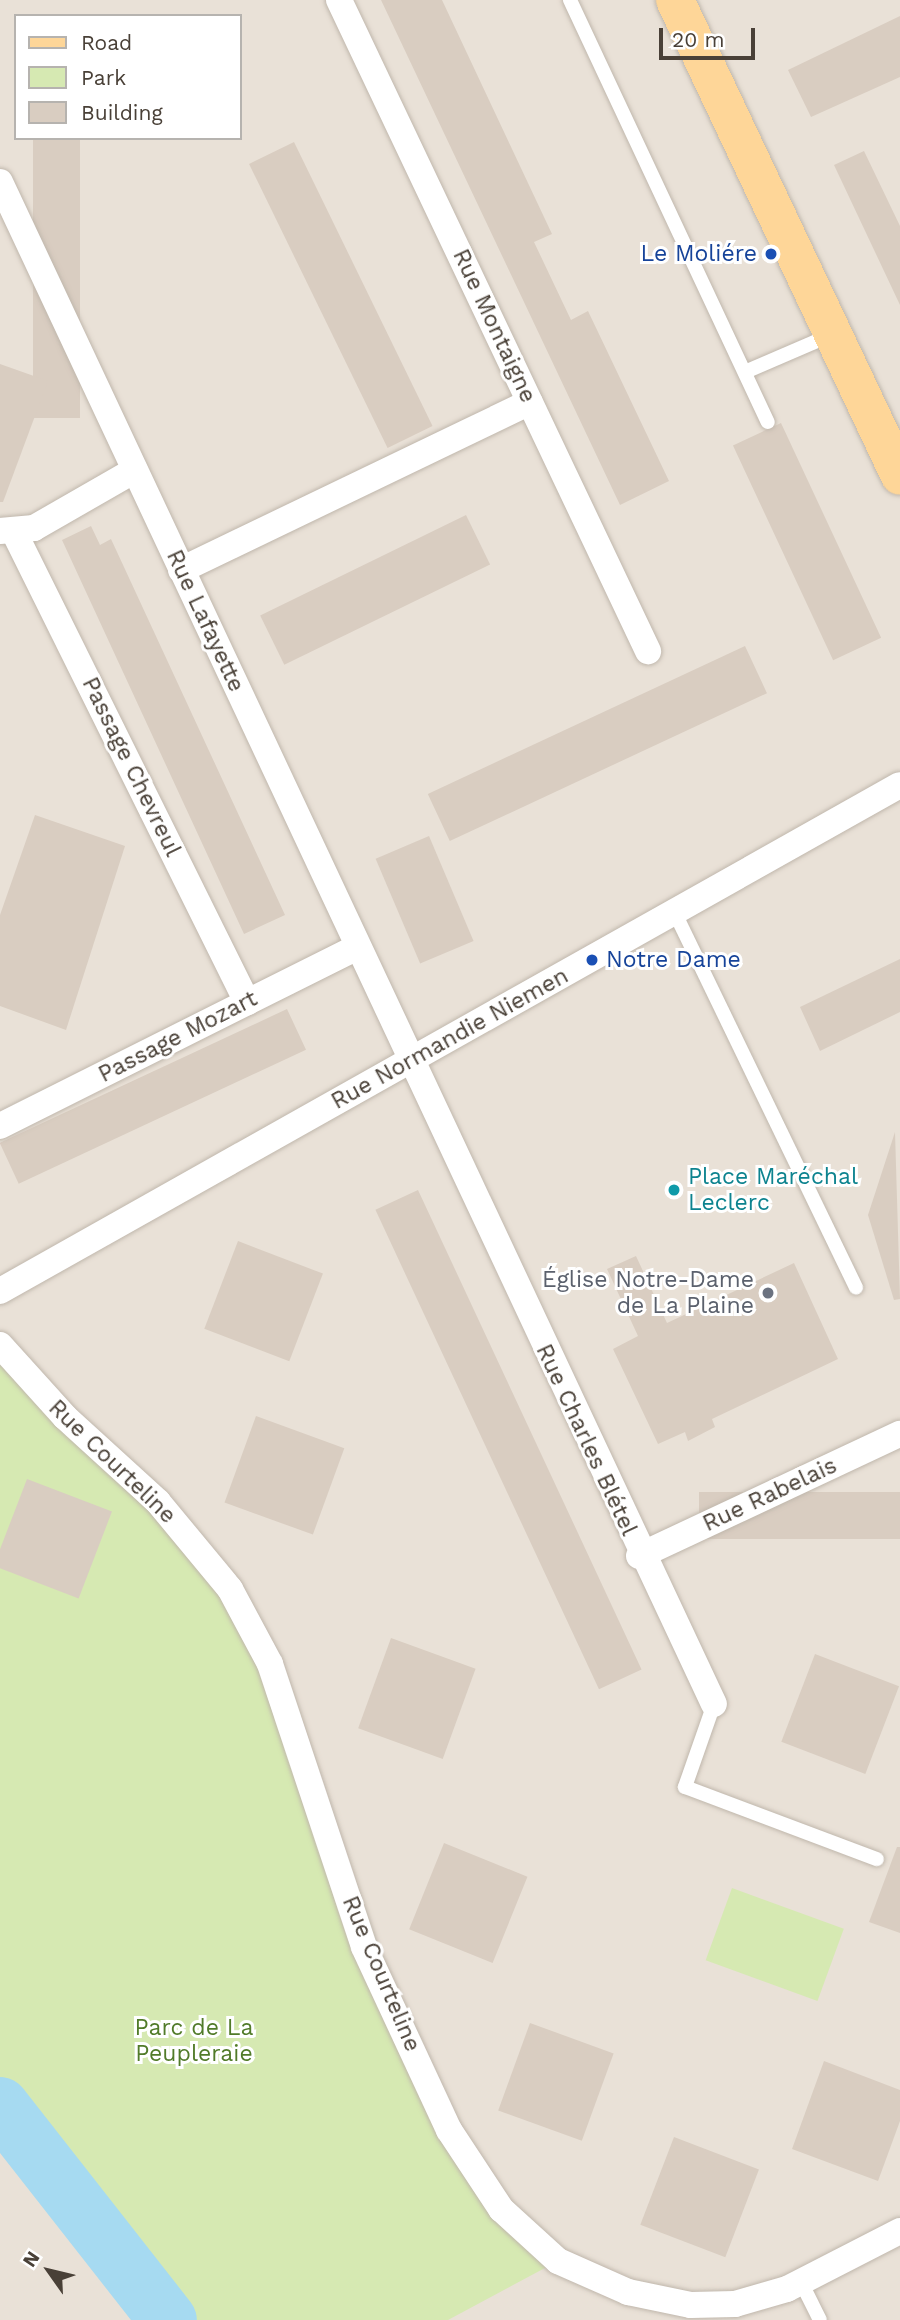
<!DOCTYPE html>
<meta charset="utf-8">
<style>
body{margin:0}
#map{position:relative;width:900px;height:2320px;overflow:hidden;background:#f5f0e9;font-family:"Work Sans",sans-serif}
div>[style]{position:absolute}
.residential>*{inset:0;background:#e9e1d7}
.green>*{inset:0;background:#d6e9b2;transform-origin:0 0}
.river>*{height:58px;margin:-29px;padding:0 29px;transform-origin:29px;border-radius:29px;background:#a6daf1}
.building>*{inset:0;background:#d9cdc1;transform-origin:0 0}
.roads{filter:drop-shadow(0 0 2px #c0b7ac) drop-shadow(0 0 2px #c0b7ac)}
.lane>*{height:14px;margin:-7px;padding:0 7px;transform-origin:7px;border-radius:7px;background:#fff}
.street>*{height:26px;margin:-13px;padding:0 13px;transform-origin:13px;border-radius:13px;background:#fff}
.primary>*{height:38px;margin:-19px;padding:0 19px;transform-origin:19px;border-radius:19px;background:#fed698}
.dots>*{width:19px;height:19px;translate:-50% -50%;box-sizing:border-box;border:4px solid #fff;border-radius:50%}
span{translate:-50% -50%;white-space:nowrap;text-align:center;line-height:1.15;-webkit-text-stroke:6px #fff;paint-order:stroke}
.transit-label{font-size:23px;color:#164399}
.right{translate:-100% -50%;text-align:right}
.left{translate:0 -50%;text-align:left}
.street-label{font-size:23px;color:#494037}
.culture-label{font-size:23px;color:#0d838f}
.worship-label{font-size:23px;color:#5b616d}
.park-label{font-size:23px;color:#517b29}
.legend{position:absolute;left:14px;top:14px;width:228px;height:126px;box-sizing:border-box;background:#fff;border:2px solid #b6b3af;margin:0;padding:9px 12px;list-style:none;font-size:21px;color:#494037}
.legend li{display:flex;align-items:center;gap:14px;height:35px}
.legend b{width:35px;border:2px solid #b6b3af}
.north{position:absolute;left:14px;top:2236px;width:70px;height:70px;-webkit-text-stroke:5px #fff;paint-order:stroke;rotate:304deg;font-size:19px;font-weight:700;line-height:28px;text-align:center;color:#494037}
.north::after{content:'';display:block;margin:auto;width:24px;height:32px;background:#494037;clip-path:polygon(50% 0,100% 100%,50% 72%,0 100%)}
.scale{position:absolute;left:659px;top:28px;width:96px;height:32px;box-sizing:border-box;border:4px solid #494037;border-top:0;padding-left:9px;font-size:21px;line-height:24px;white-space:nowrap;color:#494037;-webkit-text-stroke:5px #fff;paint-order:stroke}
</style>
<div id="map">
<div class="residential">
<i style="clip-path:polygon(evenodd,0 0,900px 0,900px 2320px,0 2320px,0 0,16px 16px,240px 16px,240px 138px,16px 138px,16px 16px)"></i>
</div>
<div class="green">
<i style="clip-path:polygon(0 1365px,65px 1417px,230px 1589px,449px 2130px,558px 2261px,448px 2320px,168px 2320px,0 2106px)"></i>
<i style="left:732px;top:1888px;width:119px;height:77px;rotate:20deg"></i>
</div>
<div class="river">
<i style="left:0;top:2106px;width:272px;rotate:51.9deg"></i>
</div>
<div class="building">
<i style="clip-path:polygon(381px 0,442px 0,552px 234px,534px 242px,571px 320px,588px 311px,669px 481px,620px 505px)"></i>
<i style="clip-path:polygon(900px 16px,900px 77px,811px 117px,788px 70px)"></i>
<i style="left:33px;top:138px;width:47px;height:280px"></i>
<i style="left:294px;top:142px;width:316px;height:50px;rotate:64deg"></i>
<i style="clip-path:polygon(864px 151px,900px 226px,900px 305px,834px 165px)"></i>
<i style="clip-path:polygon(0 364px,48px 381px,3px 502px,0 502px)"></i>
<i style="left:781px;top:423px;width:237px;height:53px;rotate:65deg"></i>
<i style="left:466px;top:515px;width:55px;height:229px;rotate:64deg"></i>
<i style="clip-path:polygon(91px 526px,100px 545px,111px 539px,285px 915px,244px 934px,62px 540px)"></i>
<i style="left:745px;top:646px;width:52px;height:350px;rotate:65deg"></i>
<i style="clip-path:polygon(35px 815px,125px 846px,66px 1030px,0 1006px,0 915px)"></i>
<i style="left:429px;top:836px;width:114px;height:58px;rotate:67deg"></i>
<i style="clip-path:polygon(900px 959px,900px 1012px,820px 1051px,800px 1007px)"></i>
<i style="left:287px;top:1009px;width:45px;height:317px;rotate:65deg"></i>
<i style="clip-path:polygon(895px 1132px,900px 1299px,894px 1300px,868px 1215px)"></i>
<i style="left:418px;top:1190px;width:529px;height:47px;rotate:65deg"></i>
<i style="left:238px;top:1241px;width:91px;height:94px;rotate:21deg"></i>
<i style="clip-path:polygon(636px 1256px,667px 1323px,794px 1263px,838px 1359px,712px 1419px,715px 1427px,688px 1441px,685px 1432px,658px 1444px,613px 1349px,638px 1336px,607px 1269px)"></i>
<i style="left:256px;top:1416px;width:94px;height:92px;rotate:20deg"></i>
<i style="left:27px;top:1479px;width:91px;height:93px;rotate:21deg"></i>
<i style="left:900px;top:1492px;width:47px;height:201px;rotate:90deg"></i>
<i style="left:391px;top:1638px;width:90px;height:96px;rotate:20deg"></i>
<i style="left:815px;top:1654px;width:90px;height:94px;rotate:21deg"></i>
<i style="left:444px;top:1843px;width:90px;height:93px;rotate:22deg"></i>
<i style="clip-path:polygon(897px 1847px,900px 1847px,900px 1933px,869px 1922px)"></i>
<i style="left:530px;top:2023px;width:89px;height:93px;rotate:20deg"></i>
<i style="clip-path:polygon(824px 2061px,900px 2090px,900px 2121px,878px 2181px,792px 2149px)"></i>
<i style="left:674px;top:2137px;width:91px;height:94px;rotate:21deg"></i>
</div>
<div class="roads">
<div class="lane">
<i style="left:570px;top:0;width:466px;rotate:64.9deg"></i>
<i style="left:745px;top:372px;width:94px;rotate:-23.3deg"></i>
<i style="left:675px;top:913px;width:416px;rotate:64.2deg"></i>
<i style="left:714px;top:1704px;width:88px;rotate:109.3deg"></i>
<i style="left:685px;top:1787px;width:205px;rotate:20.6deg"></i>
<i style="left:801px;top:2282px;width:42px;rotate:63.4deg"></i>
</div>
<div class="street">
<i style="left:339px;top:0;width:721px;rotate:64.61deg"></i>
<i style="left:0;top:182px;width:1681px;rotate:64.87deg"></i>
<i style="left:0;top:531px;width:34px;rotate:-5deg"></i>
<i style="left:34px;top:528px;width:116px;rotate:-29.9deg"></i>
<i style="left:14px;top:532px;width:525px;rotate:63.63deg"></i>
<i style="left:181px;top:570px;width:387px;rotate:-25.7deg"></i>
<i style="left:0;top:1126px;width:398px;rotate:-26.6deg"></i>
<i style="left:0;top:1291px;width:1032px;rotate:-29.35deg"></i>
<i style="left:0;top:1345px;width:97px;rotate:47.9deg"></i>
<i style="left:65px;top:1417px;width:126px;rotate:42.4deg"></i>
<i style="left:158px;top:1502px;width:113px;rotate:50.4deg"></i>
<i style="left:230px;top:1589px;width:85px;rotate:61.9deg"></i>
<i style="left:270px;top:1664px;width:298px;rotate:71.6deg"></i>
<i style="left:364px;top:1947px;width:202px;rotate:65.1deg"></i>
<i style="left:449px;top:2130px;width:95px;rotate:56.6deg"></i>
<i style="left:501px;top:2209px;width:77px;rotate:42.4deg"></i>
<i style="left:558px;top:2261px;width:77px;rotate:23.9deg"></i>
<i style="left:628px;top:2292px;width:64px;rotate:11.7deg"></i>
<i style="left:691px;top:2305px;width:44px;rotate:-1.3deg"></i>
<i style="left:735px;top:2304px;width:54px;rotate:-16.1deg"></i>
<i style="left:787px;top:2289px;width:127px;rotate:-27.2deg"></i>
<i style="left:639px;top:1556px;width:288px;rotate:-25.1deg"></i>
</div>
<div class="primary">
<i style="left:675px;top:0;width:526px;rotate:64.7deg"></i>
</div>
</div>
<div class="dots">
<i style="left:771px;top:254px;background:#1a4fb4"></i>
<i style="left:592px;top:960px;background:#1a4fb4"></i>
<i style="left:674px;top:1190px;background:#0f9aa8"></i>
<i style="left:768px;top:1293px;background:#6b7280"></i>
</div>
<div class="transit-label">
<span class="right" style="left:757px;top:254px">Le Moliére</span>
<span class="left" style="left:606px;top:960px">Notre Dame</span>
</div>
<div class="street-label">
<span style="left:494px;top:326px;rotate:65deg">Rue Montaigne</span>
<span style="left:205px;top:621px;rotate:65deg">Rue Lafayette</span>
<span style="left:131px;top:767px;rotate:64deg">Passage Chevreul</span>
<span style="left:178px;top:1037px;rotate:-27deg">Passage Mozart</span>
<span style="left:450px;top:1039px;rotate:-29deg">Rue Normandie Niemen</span>
<span style="left:586px;top:1440px;rotate:65deg">Rue Charles Blétel</span>
<span style="left:112px;top:1462px;rotate:44deg">Rue Courteline</span>
<span style="left:770px;top:1495px;rotate:-25deg">Rue Rabelais</span>
<span style="left:381px;top:1974px;rotate:67deg">Rue Courteline</span>
</div>
<div class="culture-label">
<span class="left" style="left:688px;top:1190px">Place Maréchal<br>Leclerc</span>
</div>
<div class="worship-label">
<span class="right" style="left:754px;top:1293px">Église Notre-Dame<br>de La Plaine</span>
</div>
<div class="park-label">
<span style="left:194px;top:2041px">Parc de La<br>Peupleraie</span>
</div>
<ul class="legend">
<li><b style="height:9px;background:#fed698"></b>Road</li>
<li><b style="height:19px;background:#d6e9b2"></b>Park</li>
<li><b style="height:19px;background:#d9cdc1"></b>Building</li>
</ul>
<div class="north">N</div>
<div class="scale">20 m</div>
</div>
